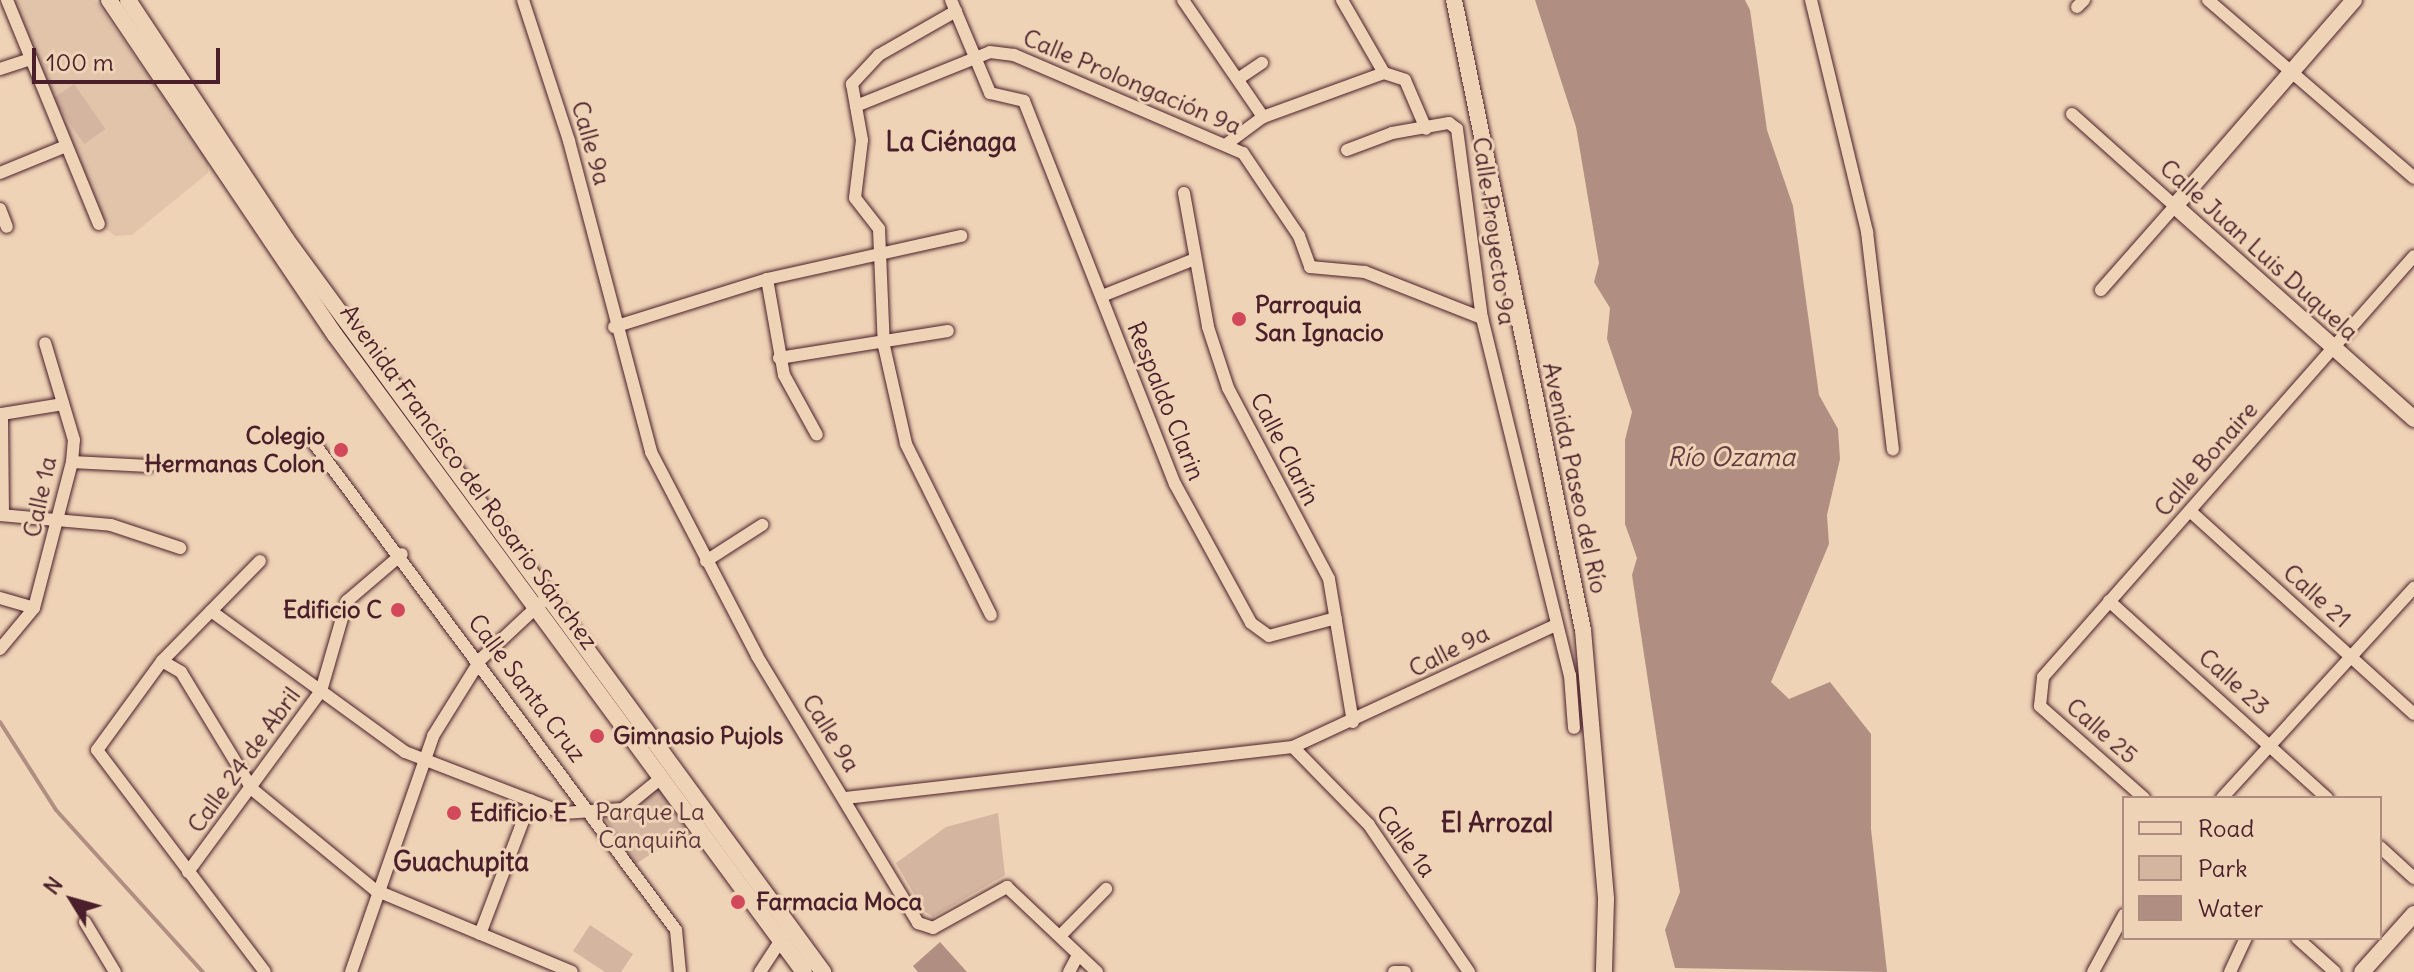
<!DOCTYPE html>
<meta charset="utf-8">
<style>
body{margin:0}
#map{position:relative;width:2414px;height:972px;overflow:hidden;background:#efd3b6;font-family:Delius,sans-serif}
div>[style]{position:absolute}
.built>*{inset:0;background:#e1c4aa}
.green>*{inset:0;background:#d4b5a0;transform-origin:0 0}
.water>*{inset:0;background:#b08e81}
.stream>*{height:4px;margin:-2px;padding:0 2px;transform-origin:2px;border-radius:2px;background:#b08e81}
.roads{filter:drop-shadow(0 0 2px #4a1f2b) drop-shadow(0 0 2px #4a1f2b)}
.street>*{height:12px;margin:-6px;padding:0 6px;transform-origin:6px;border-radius:6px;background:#efd3b6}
.secondary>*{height:16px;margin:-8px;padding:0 8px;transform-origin:8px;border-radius:8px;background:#efd3b6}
.dots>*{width:22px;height:22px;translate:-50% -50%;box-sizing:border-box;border:4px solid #efd3b6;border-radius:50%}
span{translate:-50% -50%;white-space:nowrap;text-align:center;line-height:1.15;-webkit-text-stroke:6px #efd3b6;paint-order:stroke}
.street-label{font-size:24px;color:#4a1f2b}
.poi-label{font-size:24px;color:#4a1f2b;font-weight:700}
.left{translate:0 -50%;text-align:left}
.right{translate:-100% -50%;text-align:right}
.park-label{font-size:24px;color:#5f363d}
.neighbourhood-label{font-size:26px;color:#4a1f2b;font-weight:700}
.water-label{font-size:26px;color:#643b40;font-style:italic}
.legend{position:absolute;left:2122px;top:796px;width:260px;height:144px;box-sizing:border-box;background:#efd3b6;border:2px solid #ad8b7e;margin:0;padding:10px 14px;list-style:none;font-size:24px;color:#4a1f2b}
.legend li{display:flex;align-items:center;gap:16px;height:40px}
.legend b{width:40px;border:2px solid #ad8b7e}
.north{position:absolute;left:32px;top:860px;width:80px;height:80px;-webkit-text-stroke:6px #efd3b6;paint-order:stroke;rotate:307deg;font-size:22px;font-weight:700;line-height:32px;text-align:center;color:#4a1f2b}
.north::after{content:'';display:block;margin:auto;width:28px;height:36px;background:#4a1f2b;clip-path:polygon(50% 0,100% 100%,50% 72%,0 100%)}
.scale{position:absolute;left:32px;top:48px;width:188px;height:36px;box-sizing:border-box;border:4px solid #4a1f2b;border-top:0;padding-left:10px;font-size:24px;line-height:28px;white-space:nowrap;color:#4a1f2b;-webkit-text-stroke:6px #efd3b6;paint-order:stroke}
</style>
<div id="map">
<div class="built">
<i style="clip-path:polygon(9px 0,95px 0,208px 161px,208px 173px,132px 235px,115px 236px,103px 227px)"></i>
</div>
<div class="green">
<i style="left:74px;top:84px;width:55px;height:26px;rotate:55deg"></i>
<i style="left:663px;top:783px;width:53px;height:68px;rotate:57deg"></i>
<i style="clip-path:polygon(998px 813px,1005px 875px,933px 917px,924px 911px,896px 863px,946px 827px)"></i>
<i style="clip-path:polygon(590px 925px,633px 954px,621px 972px,605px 972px,573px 951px)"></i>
</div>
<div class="water">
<i style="clip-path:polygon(1535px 0,1745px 0,1750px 10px,1767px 130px,1793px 206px,1819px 395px,1838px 429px,1840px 459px,1827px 515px,1829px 544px,1771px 682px,1789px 699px,1830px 682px,1871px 734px,1871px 829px,1887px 972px,1675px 968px,1665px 930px,1680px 892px,1632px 575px,1637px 558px,1625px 524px,1625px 440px,1632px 412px,1607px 339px,1610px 308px,1594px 282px,1599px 263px,1576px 127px)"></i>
<i style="clip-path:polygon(940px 942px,967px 972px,918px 972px,913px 966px)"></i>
</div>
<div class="stream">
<i style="left:0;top:722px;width:104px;rotate:57.5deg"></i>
<i style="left:56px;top:810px;width:219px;rotate:47.8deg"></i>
</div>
<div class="roads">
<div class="street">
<i style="left:7px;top:0;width:242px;rotate:67.7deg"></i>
<i style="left:523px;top:0;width:148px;rotate:71.9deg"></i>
<i style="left:569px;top:141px;width:322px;rotate:75.2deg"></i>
<i style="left:651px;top:452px;width:230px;rotate:62.5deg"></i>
<i style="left:757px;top:656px;width:312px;rotate:58.9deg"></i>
<i style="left:918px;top:923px;width:16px;rotate:18deg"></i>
<i style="left:933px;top:928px;width:85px;rotate:-29deg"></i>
<i style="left:1007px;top:887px;width:124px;rotate:43.4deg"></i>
<i style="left:951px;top:0;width:101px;rotate:67.2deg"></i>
<i style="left:990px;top:93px;width:35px;rotate:13deg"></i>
<i style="left:1024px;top:101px;width:412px;rotate:68.5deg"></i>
<i style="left:1175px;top:484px;width:158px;rotate:61.3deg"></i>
<i style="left:1251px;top:623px;width:22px;rotate:36deg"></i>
<i style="left:1269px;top:636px;width:69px;rotate:-15deg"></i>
<i style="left:1183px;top:0;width:142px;rotate:55.6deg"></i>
<i style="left:1342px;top:0;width:84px;rotate:60.1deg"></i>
<i style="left:1811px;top:0;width:239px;rotate:76.4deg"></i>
<i style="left:1867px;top:232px;width:219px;rotate:83.2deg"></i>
<i style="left:2208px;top:0;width:272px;rotate:40.8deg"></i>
<i style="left:2077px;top:7px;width:10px;rotate:-45deg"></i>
<i style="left:956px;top:11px;width:89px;rotate:150.3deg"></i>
<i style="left:879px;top:55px;width:40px;rotate:133deg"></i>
<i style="left:852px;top:84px;width:57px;rotate:79.9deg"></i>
<i style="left:862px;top:140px;width:58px;rotate:96.9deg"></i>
<i style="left:855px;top:198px;width:39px;rotate:52deg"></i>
<i style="left:879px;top:229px;width:117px;rotate:87.6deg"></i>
<i style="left:884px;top:346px;width:100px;rotate:77.3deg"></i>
<i style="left:906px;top:444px;width:191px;rotate:63.6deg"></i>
<i style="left:0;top:69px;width:33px;rotate:-18deg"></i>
<i style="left:1238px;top:79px;width:29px;rotate:-34deg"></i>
<i style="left:856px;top:106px;width:144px;rotate:-21.9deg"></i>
<i style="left:990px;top:52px;width:24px;rotate:7deg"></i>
<i style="left:1014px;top:55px;width:249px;rotate:23.2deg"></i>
<i style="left:1243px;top:153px;width:100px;rotate:56deg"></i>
<i style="left:1299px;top:236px;width:33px;rotate:70deg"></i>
<i style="left:1310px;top:267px;width:55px;rotate:5.2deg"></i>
<i style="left:1365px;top:272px;width:126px;rotate:21.5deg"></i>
<i style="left:2072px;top:114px;width:138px;rotate:41.8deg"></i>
<i style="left:2175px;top:206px;width:112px;rotate:131.4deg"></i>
<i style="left:1228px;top:143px;width:44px;rotate:-36.6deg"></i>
<i style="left:1263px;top:117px;width:129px;rotate:-20deg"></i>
<i style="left:1384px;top:73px;width:22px;rotate:18deg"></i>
<i style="left:1405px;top:80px;width:53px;rotate:66.8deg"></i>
<i style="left:1347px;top:150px;width:48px;rotate:-20.7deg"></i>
<i style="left:1392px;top:133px;width:58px;rotate:-10deg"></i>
<i style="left:1449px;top:123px;width:10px;rotate:37deg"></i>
<i style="left:1457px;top:129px;width:191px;rotate:82.5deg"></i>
<i style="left:1482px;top:318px;width:368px;rotate:76.2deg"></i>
<i style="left:1570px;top:675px;width:53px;rotate:85.7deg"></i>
<i style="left:0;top:173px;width:71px;rotate:-22.2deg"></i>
<i style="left:1184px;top:193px;width:136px;rotate:79.8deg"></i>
<i style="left:1208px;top:327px;width:64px;rotate:71.8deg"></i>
<i style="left:1228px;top:388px;width:216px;rotate:62.1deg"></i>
<i style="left:1329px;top:579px;width:145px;rotate:80.5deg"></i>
<i style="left:0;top:209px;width:19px;rotate:69deg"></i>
<i style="left:767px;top:279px;width:97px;rotate:80deg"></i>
<i style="left:784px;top:375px;width:68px;rotate:61.2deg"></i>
<i style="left:1102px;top:296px;width:100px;rotate:-21.7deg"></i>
<i style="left:614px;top:327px;width:160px;rotate:-17.4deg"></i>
<i style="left:767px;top:279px;width:199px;rotate:-12.5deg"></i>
<i style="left:779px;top:358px;width:171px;rotate:-9.1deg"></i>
<i style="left:313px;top:442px;width:608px;rotate:53.36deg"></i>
<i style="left:676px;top:930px;width:42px;rotate:84.6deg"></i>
<i style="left:72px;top:462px;width:77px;rotate:3deg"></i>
<i style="left:2190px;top:511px;width:302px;rotate:42.2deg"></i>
<i style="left:0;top:515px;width:111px;rotate:5.1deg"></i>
<i style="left:111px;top:525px;width:73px;rotate:18.4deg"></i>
<i style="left:3px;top:515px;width:101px;rotate:-90.6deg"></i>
<i style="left:2px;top:414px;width:62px;rotate:-9.3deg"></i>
<i style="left:260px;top:561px;width:140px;rotate:134.4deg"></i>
<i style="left:162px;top:661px;width:110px;rotate:126.1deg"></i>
<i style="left:97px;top:750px;width:278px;rotate:52.9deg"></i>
<i style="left:706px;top:561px;width:67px;rotate:-32.7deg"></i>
<i style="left:0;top:598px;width:35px;rotate:16deg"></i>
<i style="left:2109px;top:601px;width:294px;rotate:42.1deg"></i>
<i style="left:211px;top:611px;width:240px;rotate:36deg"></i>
<i style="left:405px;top:752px;width:169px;rotate:21.1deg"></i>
<i style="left:563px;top:813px;width:60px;rotate:-3.8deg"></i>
<i style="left:623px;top:809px;width:49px;rotate:-39.2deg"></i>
<i style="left:0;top:649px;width:53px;rotate:-50.3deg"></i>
<i style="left:34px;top:608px;width:151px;rotate:-75.4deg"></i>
<i style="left:72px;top:462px;width:22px;rotate:-85deg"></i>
<i style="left:74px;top:440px;width:101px;rotate:-106.6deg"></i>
<i style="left:162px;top:661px;width:22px;rotate:30deg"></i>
<i style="left:181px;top:672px;width:137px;rotate:58.7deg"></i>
<i style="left:252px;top:789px;width:159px;rotate:39.4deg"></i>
<i style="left:375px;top:890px;width:213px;rotate:22.6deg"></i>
<i style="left:1293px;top:747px;width:109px;rotate:45.7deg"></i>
<i style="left:1369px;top:825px;width:178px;rotate:55.8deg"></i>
<i style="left:845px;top:798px;width:451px;rotate:-6.5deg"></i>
<i style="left:1293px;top:747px;width:290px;rotate:-24.9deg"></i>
<i style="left:2144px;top:798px;width:139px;rotate:-138.5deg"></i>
<i style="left:2040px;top:706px;width:29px;rotate:-84deg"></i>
<i style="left:2043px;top:677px;width:561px;rotate:-48.61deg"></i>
<i style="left:2222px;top:798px;width:285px;rotate:-47.6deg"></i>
<i style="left:2380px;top:847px;width:46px;rotate:42.4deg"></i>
<i style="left:188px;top:872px;width:225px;rotate:-53.7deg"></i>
<i style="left:321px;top:691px;width:94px;rotate:-73.9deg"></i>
<i style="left:347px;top:601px;width:72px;rotate:-40.5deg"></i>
<i style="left:85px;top:922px;width:58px;rotate:59deg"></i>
<i style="left:480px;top:934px;width:143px;rotate:-69.2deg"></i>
<i style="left:1060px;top:936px;width:66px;rotate:-45.6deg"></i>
<i style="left:2297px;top:938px;width:51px;rotate:41.8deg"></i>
<i style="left:351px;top:972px;width:250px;rotate:-70.8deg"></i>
<i style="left:433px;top:736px;width:91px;rotate:-58.1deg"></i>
<i style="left:481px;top:659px;width:83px;rotate:-43.1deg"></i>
<i style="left:760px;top:972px;width:45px;rotate:-56.7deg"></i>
<i style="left:1069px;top:972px;width:19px;rotate:-62deg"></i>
<i style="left:1394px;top:972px;width:11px"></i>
<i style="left:2093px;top:972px;width:65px;rotate:-61.5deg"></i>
<i style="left:2230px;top:972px;width:38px;rotate:-65deg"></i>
</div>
<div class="secondary">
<i style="left:109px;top:0;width:404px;rotate:56deg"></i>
<i style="left:335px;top:335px;width:791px;rotate:53.64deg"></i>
<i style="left:128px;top:0;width:287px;rotate:56.5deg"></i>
<i style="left:286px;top:239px;width:909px;rotate:53.77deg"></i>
<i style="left:1454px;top:0;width:643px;rotate:78.43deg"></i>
<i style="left:1583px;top:630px;width:270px;rotate:85.1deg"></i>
<i style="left:1606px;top:899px;width:73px;rotate:91.6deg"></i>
<i style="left:2354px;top:0;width:273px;rotate:131deg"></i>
<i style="left:2175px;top:206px;width:320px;rotate:41.7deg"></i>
<i style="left:2362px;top:972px;width:78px;rotate:-48.1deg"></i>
</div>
</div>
<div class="dots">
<i style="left:1239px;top:319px;background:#d1495b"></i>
<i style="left:341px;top:450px;background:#d1495b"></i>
<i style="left:398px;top:610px;background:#d1495b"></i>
<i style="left:597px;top:736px;background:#d1495b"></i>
<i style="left:454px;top:813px;background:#d1495b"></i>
<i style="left:738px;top:902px;background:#d1495b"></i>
</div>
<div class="street-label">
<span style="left:1132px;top:82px;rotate:23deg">Calle Prolongación 9a</span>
<span style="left:591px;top:143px;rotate:74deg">Calle 9a</span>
<span style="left:1494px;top:231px;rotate:82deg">Calle Proyecto 9a</span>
<span style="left:2259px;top:250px;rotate:42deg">Calle Juan Luis Duquela</span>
<span style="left:1166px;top:401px;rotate:68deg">Respaldo Clarin</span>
<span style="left:1285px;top:449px;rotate:63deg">Calle Clarín</span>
<span style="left:2206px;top:459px;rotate:-49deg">Calle Bonaire</span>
<span style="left:469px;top:477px;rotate:54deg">Avenida Francisco del Rosario Sánchez</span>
<span style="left:1575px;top:478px;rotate:78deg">Avenida Paseo del Río</span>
<span style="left:40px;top:497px;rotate:-78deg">Calle 1a</span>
<span style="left:2317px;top:596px;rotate:42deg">Calle 21</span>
<span style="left:1449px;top:651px;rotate:-27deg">Calle 9a</span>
<span style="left:2234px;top:682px;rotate:42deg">Calle 23</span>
<span style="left:527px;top:688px;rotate:53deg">Calle Santa Cruz</span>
<span style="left:2102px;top:731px;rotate:41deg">Calle 25</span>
<span style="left:831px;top:733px;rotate:58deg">Calle 9a</span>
<span style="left:244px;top:760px;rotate:-54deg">Calle 24 de Abril</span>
<span style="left:1406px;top:841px;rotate:54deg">Calle 1a</span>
</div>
<div class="poi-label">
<span class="left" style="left:1255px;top:319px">Parroquia<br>San Ignacio</span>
<span class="right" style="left:325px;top:450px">Colegio<br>Hermanas Colon</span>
<span class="right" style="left:382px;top:610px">Edificio C</span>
<span class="left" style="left:613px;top:736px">Gimnasio Pujols</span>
<span class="left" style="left:470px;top:813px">Edificio E</span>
<span class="left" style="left:756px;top:902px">Farmacia Moca</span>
</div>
<div class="park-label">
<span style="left:650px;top:826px">Parque La<br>Canquiña</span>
</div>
<div class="neighbourhood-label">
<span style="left:951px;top:142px">La Ciénaga</span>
<span style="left:1497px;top:823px">El Arrozal</span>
<span style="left:461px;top:862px">Guachupita</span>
</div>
<div class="water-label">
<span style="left:1731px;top:457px">Río Ozama</span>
</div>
<ul class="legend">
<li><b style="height:10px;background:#efd3b6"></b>Road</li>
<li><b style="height:22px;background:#d4b5a0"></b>Park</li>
<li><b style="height:22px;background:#b08e81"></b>Water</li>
</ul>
<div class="north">N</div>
<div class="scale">100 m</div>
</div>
